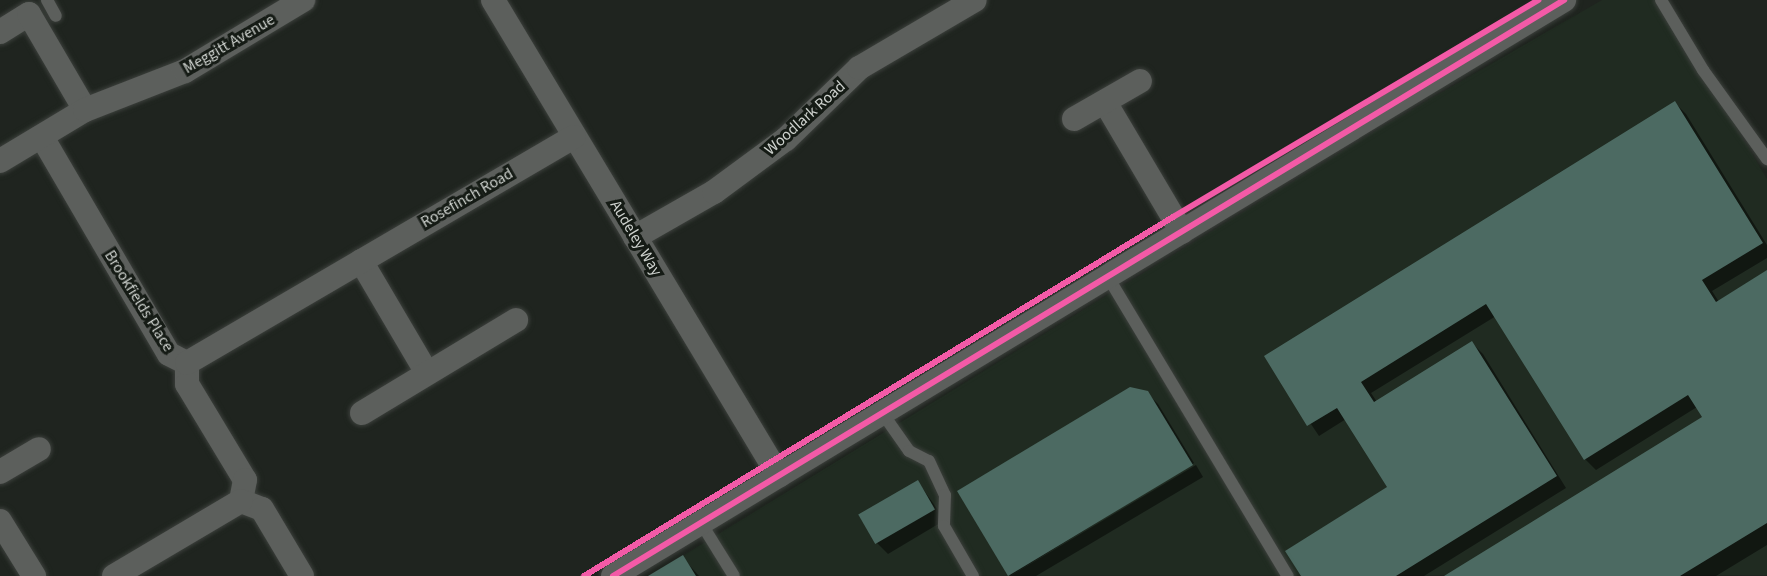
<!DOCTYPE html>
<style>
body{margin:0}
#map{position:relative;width:1767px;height:576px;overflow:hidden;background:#1f241f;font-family:"Source Sans 3",sans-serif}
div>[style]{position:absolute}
.built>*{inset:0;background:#202b21}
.shadow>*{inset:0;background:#0007}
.building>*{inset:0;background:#4c6a62;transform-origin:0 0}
.roads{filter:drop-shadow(0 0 2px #3c403c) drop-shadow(0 0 2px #3c403c)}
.service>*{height:12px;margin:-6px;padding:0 6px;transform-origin:6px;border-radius:6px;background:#5c5f5c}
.minor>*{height:24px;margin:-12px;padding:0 12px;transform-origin:12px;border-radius:12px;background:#5c5f5c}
.cycleway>*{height:6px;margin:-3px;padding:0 3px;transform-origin:3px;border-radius:3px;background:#f35aa7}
span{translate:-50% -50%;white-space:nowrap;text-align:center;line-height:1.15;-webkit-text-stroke:6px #151b15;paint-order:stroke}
.street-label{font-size:16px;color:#ced2ce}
</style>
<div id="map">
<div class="built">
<i style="clip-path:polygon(1602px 0,1660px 0,1767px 179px,1767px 575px,650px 576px,1375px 131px)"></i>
</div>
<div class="shadow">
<i style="clip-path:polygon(1675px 103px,1686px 114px,1767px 245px,1767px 258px,1712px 291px,1719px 302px,1767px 272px,1767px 545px,1716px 576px,1447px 576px,1706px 424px,1697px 407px,1596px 470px,1585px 459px,1496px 316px,1371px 393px,1377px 402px,1472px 343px,1483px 354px,1566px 488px,1424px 576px,1303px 576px,1389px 488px,1346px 419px,1319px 436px,1266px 357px)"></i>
<i style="clip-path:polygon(1147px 393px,1158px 404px,1194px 463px,1010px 576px,959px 492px)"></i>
<i style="clip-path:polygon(1196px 465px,1203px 477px,1036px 576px,1010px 576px)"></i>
<i style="clip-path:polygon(918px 482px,945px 520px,888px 554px,877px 543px)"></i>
<i style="clip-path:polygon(682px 557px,699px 576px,650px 576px)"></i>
</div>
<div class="building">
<i style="clip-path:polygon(1675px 101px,1763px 243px,1702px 280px,1716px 302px,1767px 270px,1767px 523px,1680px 576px,1444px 576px,1702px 417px,1688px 395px,1584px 460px,1486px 304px,1361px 382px,1374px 402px,1472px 341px,1557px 476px,1396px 576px,1301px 576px,1285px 551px,1387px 487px,1337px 408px,1307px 426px,1264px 356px)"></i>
<i style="clip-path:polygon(1130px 387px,1148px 391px,1193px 465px,1008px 576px,957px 491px)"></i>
<i style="left:918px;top:480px;width:34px;height:69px;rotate:60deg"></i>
<i style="clip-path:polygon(683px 555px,696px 576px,648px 576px)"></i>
</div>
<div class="roads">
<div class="service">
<i style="left:47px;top:0;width:18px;rotate:61deg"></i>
<i style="left:1661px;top:0;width:82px;rotate:59deg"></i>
<i style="left:1703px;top:70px;width:110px;rotate:54.3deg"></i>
<i style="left:1108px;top:277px;width:349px;rotate:59deg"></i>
<i style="left:883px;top:414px;width:45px;rotate:54.9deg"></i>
<i style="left:909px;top:451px;width:22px;rotate:27deg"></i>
<i style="left:929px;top:461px;width:38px;rotate:65deg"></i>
<i style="left:945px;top:495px;width:31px;rotate:92deg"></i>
<i style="left:944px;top:526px;width:58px;rotate:59.9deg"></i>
<i style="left:701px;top:523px;width:62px;rotate:58.1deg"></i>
</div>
<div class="minor">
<i style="left:493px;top:0;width:555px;rotate:59deg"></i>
<i style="left:0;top:32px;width:34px;rotate:-32deg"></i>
<i style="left:29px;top:14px;width:111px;rotate:59.7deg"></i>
<i style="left:1105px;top:102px;width:151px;rotate:59.4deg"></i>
<i style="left:1074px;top:119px;width:76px;rotate:-29.9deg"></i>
<i style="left:42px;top:137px;width:251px;rotate:59.7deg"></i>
<i style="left:169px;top:354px;width:20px;rotate:27deg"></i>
<i style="left:187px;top:363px;width:21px;rotate:90deg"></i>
<i style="left:187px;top:384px;width:112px;rotate:58.9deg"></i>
<i style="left:245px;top:480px;width:21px;rotate:101deg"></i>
<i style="left:0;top:161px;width:99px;rotate:-31deg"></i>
<i style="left:85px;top:110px;width:107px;rotate:-21.3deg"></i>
<i style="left:185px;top:71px;width:138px;rotate:-31deg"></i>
<i style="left:635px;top:237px;width:91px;rotate:-29.7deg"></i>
<i style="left:714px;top:192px;width:89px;rotate:-36.4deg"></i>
<i style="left:786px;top:139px;width:102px;rotate:-44.2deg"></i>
<i style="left:859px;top:68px;width:134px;rotate:-30.4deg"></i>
<i style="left:361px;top:261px;width:130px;rotate:59.5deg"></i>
<i style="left:187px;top:363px;width:448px;rotate:-30.3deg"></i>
<i style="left:362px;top:413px;width:180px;rotate:-31.1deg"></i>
<i style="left:0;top:472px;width:45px;rotate:-30.5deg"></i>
<i style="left:241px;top:501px;width:22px;rotate:21deg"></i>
<i style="left:262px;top:509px;width:78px;rotate:59.2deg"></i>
<i style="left:0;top:521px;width:65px;rotate:58.3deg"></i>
<i style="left:114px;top:576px;width:147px;rotate:-30.6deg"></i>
<i style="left:613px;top:576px;width:1112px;rotate:-31.2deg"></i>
</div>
</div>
<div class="cycleway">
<i style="left:584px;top:576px;width:690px;rotate:-31.36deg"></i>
<i style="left:1173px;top:217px;width:425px;rotate:-30.7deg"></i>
<i style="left:613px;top:576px;width:1112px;rotate:-31.2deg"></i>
</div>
<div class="street-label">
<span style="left:229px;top:44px;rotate:-30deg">Meggitt Avenue</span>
<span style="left:805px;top:118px;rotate:-42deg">Woodlark Road</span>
<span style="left:467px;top:198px;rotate:-30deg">Rosefinch Road</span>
<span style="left:636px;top:238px;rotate:59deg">Audeley Way</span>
<span style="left:139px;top:301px;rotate:58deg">Brookfields Place</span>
</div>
</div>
